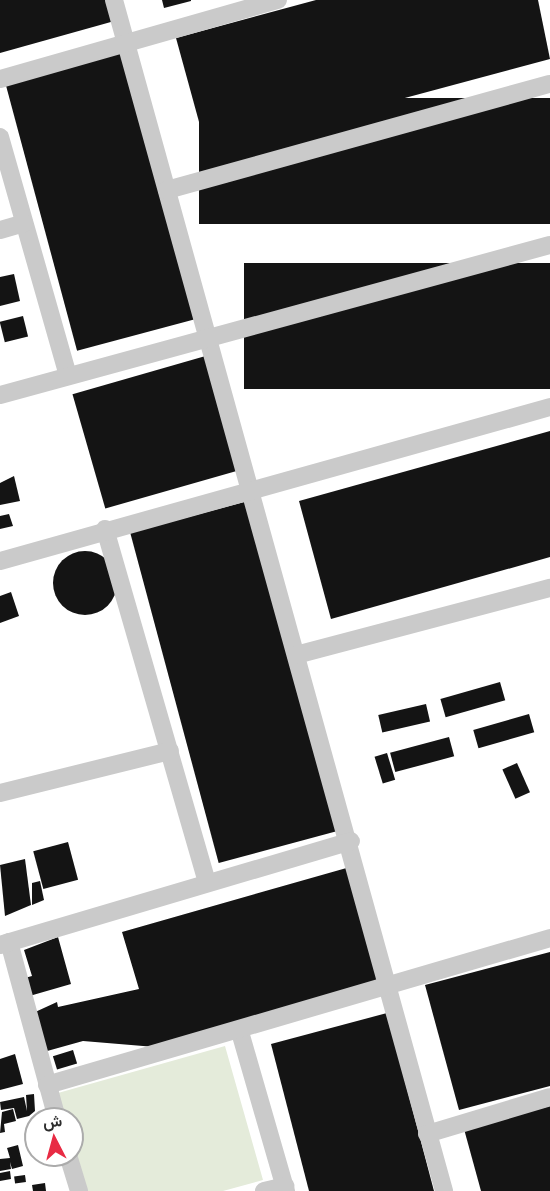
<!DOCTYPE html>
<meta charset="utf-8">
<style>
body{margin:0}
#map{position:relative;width:550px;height:1191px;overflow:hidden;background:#fff;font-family:"PT Sans",Vazirmatn,sans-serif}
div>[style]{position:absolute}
.green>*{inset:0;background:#e4ebda}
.building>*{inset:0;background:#141414;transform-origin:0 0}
.round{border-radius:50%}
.minor>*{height:18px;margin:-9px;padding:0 9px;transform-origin:9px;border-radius:9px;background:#cacaca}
span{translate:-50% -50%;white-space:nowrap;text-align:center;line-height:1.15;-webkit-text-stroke:6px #fff;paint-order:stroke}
.north{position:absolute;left:24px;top:1107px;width:60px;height:60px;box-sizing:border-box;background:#fff;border:2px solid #ababab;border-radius:50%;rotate:354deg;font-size:16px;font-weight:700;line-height:24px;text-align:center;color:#2d2d2d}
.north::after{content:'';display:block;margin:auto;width:21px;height:27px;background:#e82b44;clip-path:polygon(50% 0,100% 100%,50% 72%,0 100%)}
</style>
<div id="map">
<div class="green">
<i style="clip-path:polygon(225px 1046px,263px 1180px,223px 1191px,85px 1191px,72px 1144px,72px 1119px,65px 1119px,58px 1093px)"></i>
</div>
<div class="building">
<i style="clip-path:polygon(0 0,112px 0,118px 20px,0 53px)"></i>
<i style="clip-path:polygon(162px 0,191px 0,191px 1px,164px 8px)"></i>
<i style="clip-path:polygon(316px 0,538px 0,550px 59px,207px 151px,176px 38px)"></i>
<i style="left:122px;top:51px;width:278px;height:121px;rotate:75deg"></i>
<i style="left:550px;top:98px;width:126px;height:351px;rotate:90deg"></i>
<i style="left:550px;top:263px;width:126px;height:306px;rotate:90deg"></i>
<i style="clip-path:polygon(14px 274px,20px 301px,0 306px,0 277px)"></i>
<i style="left:23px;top:316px;width:21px;height:24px;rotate:76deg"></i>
<i style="left:209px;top:355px;width:119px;height:142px;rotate:74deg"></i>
<i style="clip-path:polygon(550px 431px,550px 557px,331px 619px,299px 501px)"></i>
<i style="clip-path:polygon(14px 476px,20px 501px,0 505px,0 483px)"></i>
<i style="left:248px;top:501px;width:342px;height:122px;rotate:75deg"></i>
<i style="clip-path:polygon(9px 514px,13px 526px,0 529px,0 516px)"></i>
<i class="round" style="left:53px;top:551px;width:64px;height:64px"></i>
<i style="clip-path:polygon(11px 592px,19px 616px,0 623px,0 596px)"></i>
<i style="left:500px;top:682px;width:19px;height:62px;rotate:74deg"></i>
<i style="left:426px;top:704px;width:18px;height:49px;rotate:77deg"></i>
<i style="left:529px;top:714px;width:19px;height:58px;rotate:74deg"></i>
<i style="left:449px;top:737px;width:20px;height:61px;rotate:75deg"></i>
<i style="left:387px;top:753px;width:28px;height:13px;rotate:73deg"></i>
<i style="left:517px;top:763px;width:32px;height:16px;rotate:66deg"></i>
<i style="left:68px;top:842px;width:39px;height:36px;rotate:75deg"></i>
<i style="clip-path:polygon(25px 859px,31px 905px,5px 916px,0 865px)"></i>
<i style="clip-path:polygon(350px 867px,383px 982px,155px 1047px,83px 1041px,40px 1053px,33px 1013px,57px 1002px,58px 1007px,139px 989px,122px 932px)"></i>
<i style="clip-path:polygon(40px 881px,44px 900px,32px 905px,32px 883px)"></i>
<i style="clip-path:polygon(58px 937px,71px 984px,26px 997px,21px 979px,32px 976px,24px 950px)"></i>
<i style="clip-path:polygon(550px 952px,550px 1086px,459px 1110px,425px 985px)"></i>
<i style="clip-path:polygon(387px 1013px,434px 1191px,309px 1191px,271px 1044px)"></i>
<i style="left:73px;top:1050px;width:14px;height:21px;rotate:73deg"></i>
<i style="clip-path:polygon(15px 1054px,23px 1084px,0 1090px,0 1059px)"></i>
<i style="clip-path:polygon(34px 1094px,35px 1111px,29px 1116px,17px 1119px,14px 1108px,1px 1110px,0 1102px,24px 1097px,27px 1111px,26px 1095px)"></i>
<i style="clip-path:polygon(550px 1106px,550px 1191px,481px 1191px,464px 1129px)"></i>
<i style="clip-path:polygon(13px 1109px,16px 1121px,4px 1124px,5px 1132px,0 1133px,2px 1112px)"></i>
<i style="clip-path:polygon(18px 1145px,23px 1166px,12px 1169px,10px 1162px,11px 1169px,0 1171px,0 1159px,10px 1158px,7px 1148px)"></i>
<i style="clip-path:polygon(10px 1171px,11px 1179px,0 1181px,0 1173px)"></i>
<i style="left:25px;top:1175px;width:7px;height:11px;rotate:82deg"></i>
<i style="clip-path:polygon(45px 1183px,46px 1191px,33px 1191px,32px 1185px)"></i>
</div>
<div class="minor">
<i style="left:114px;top:0;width:1236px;rotate:74.51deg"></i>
<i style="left:0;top:79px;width:289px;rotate:-15.9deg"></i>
<i style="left:0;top:137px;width:248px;rotate:74.1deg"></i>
<i style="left:167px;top:190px;width:397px;rotate:-15.5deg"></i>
<i style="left:0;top:230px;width:25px;rotate:-16deg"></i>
<i style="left:0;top:395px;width:570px;rotate:-15.26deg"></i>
<i style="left:105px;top:529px;width:368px;rotate:73.9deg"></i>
<i style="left:0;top:561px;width:571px;rotate:-15.64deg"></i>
<i style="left:296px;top:655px;width:263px;rotate:-14.8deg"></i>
<i style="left:0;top:793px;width:175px;rotate:-13.9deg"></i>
<i style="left:9px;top:942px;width:183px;rotate:74.8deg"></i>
<i style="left:0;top:945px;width:366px;rotate:-16.5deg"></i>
<i style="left:240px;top:1032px;width:166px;rotate:73.9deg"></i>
<i style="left:47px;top:1085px;width:524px;rotate:-16.29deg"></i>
<i style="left:427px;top:1134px;width:128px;rotate:-16.7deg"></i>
<i style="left:68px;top:1155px;width:38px;rotate:73deg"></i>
<i style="left:264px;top:1191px;width:22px;rotate:-13deg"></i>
</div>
<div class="north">ش</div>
</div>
